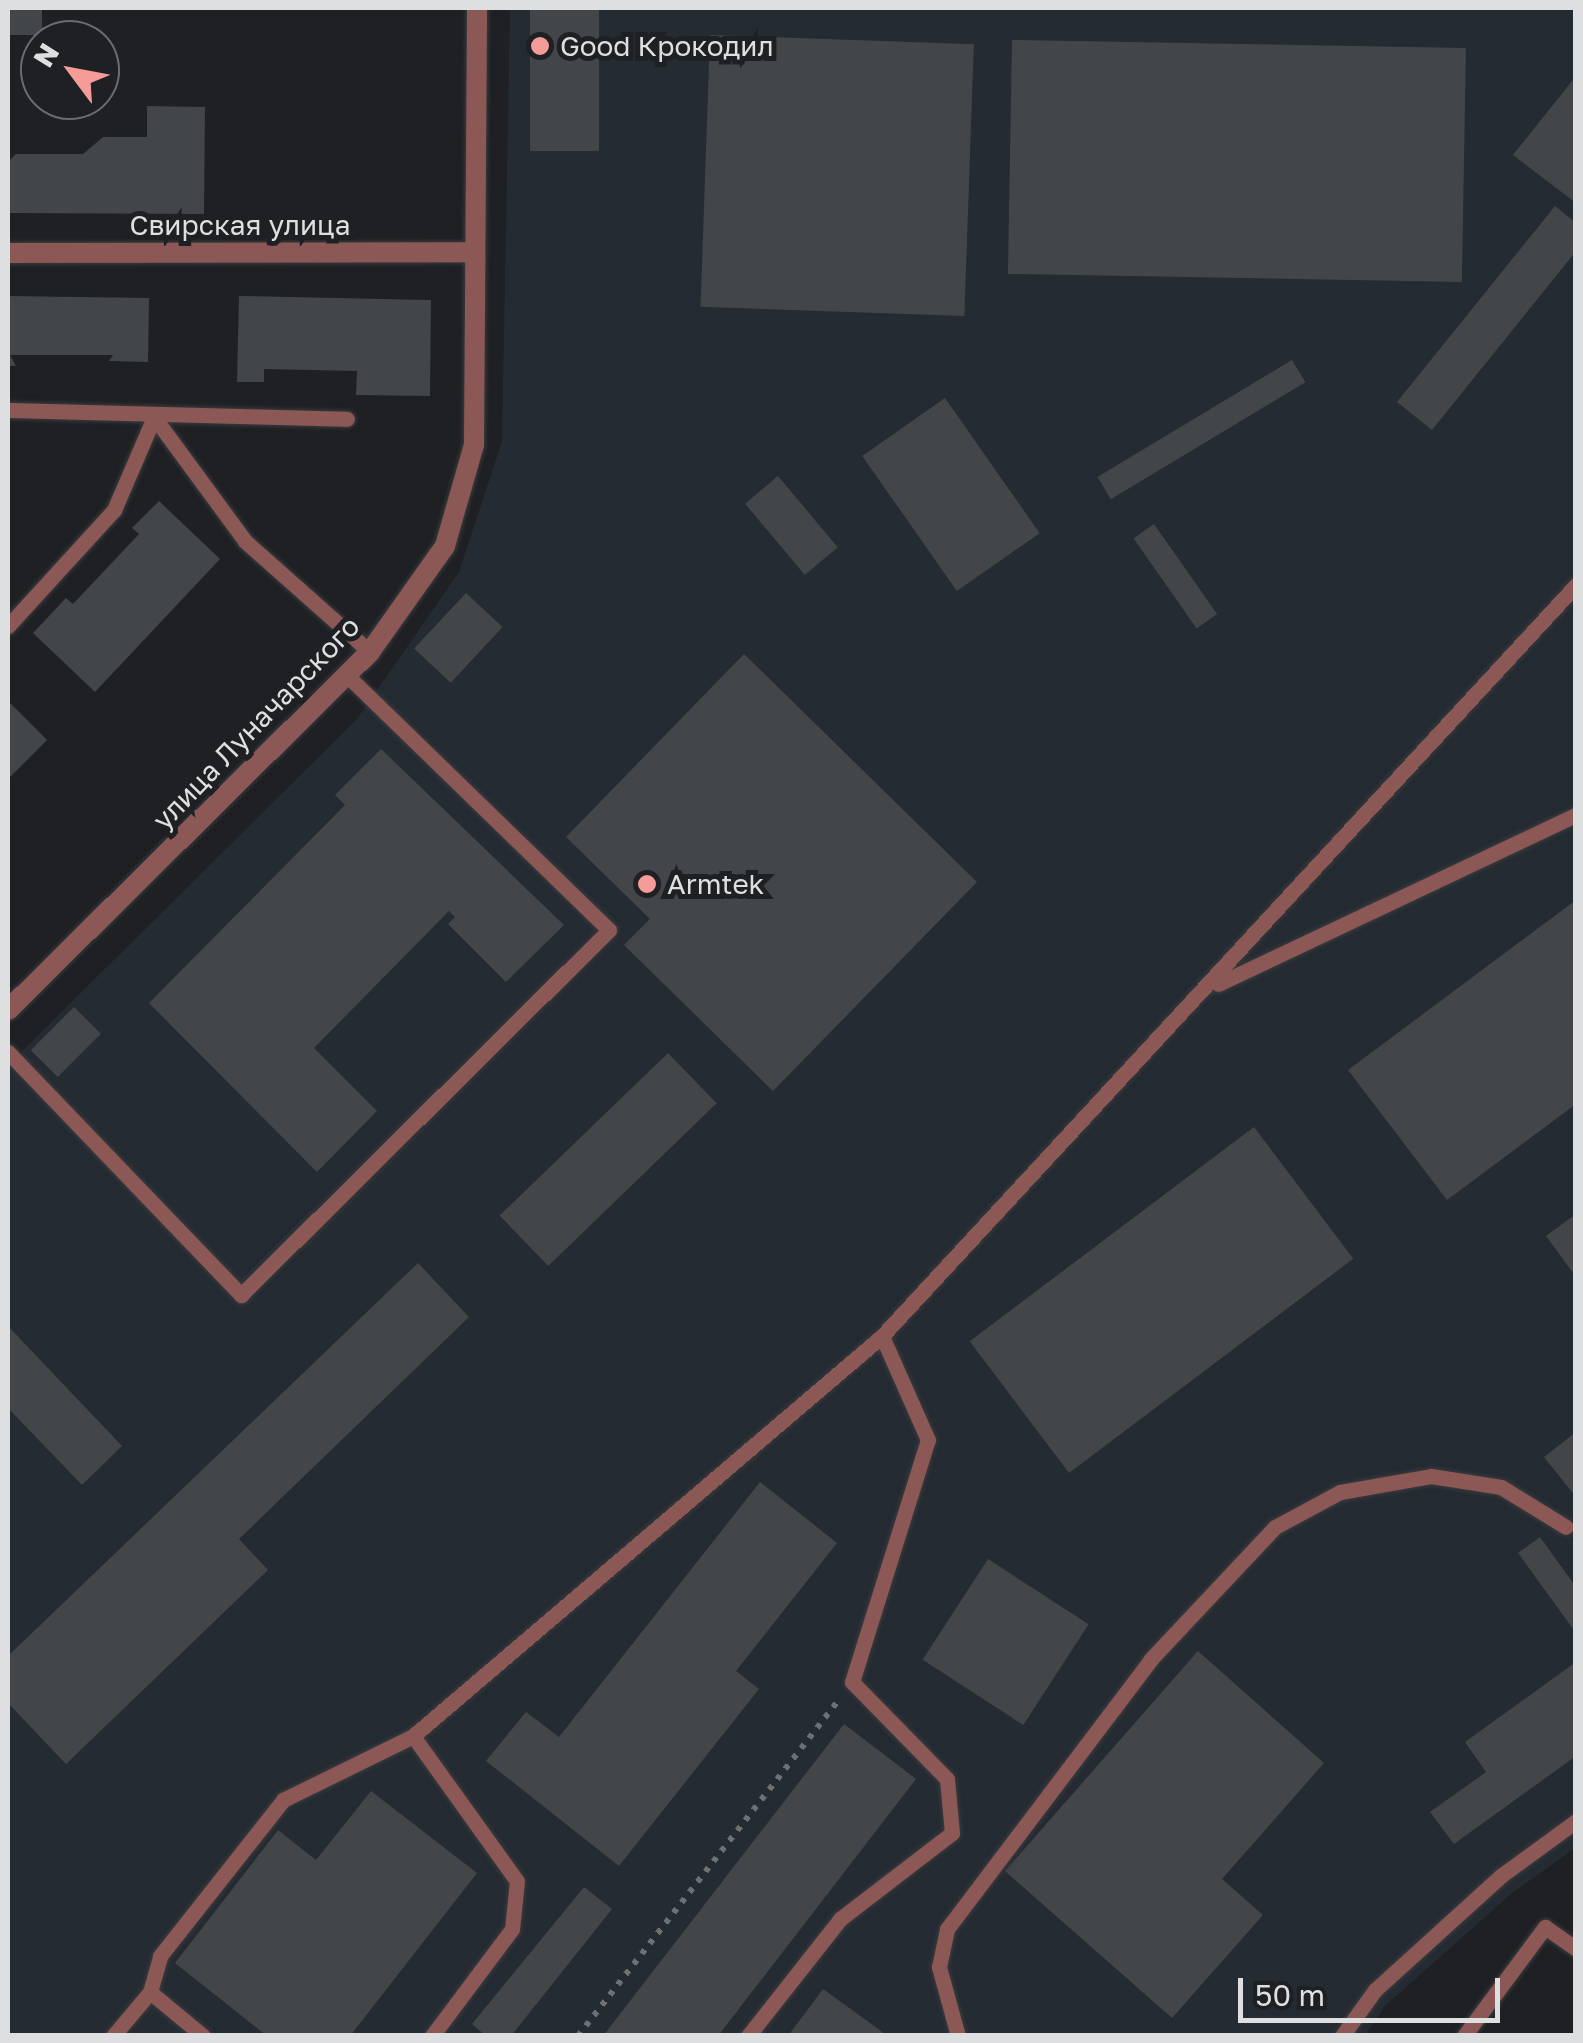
<!DOCTYPE html>
<meta charset="utf-8">
<style>
body{margin:0}
#map{position:relative;width:1583px;height:2043px;overflow:hidden;background:#1e2023;font-family:"Golos Text",sans-serif}
div>[style]{position:absolute}
.built>*{inset:0;background:#252b32}
.building>*{inset:0;background:#434649;transform-origin:0 0}
.path>*{height:6px;margin-top:-3px;transform-origin:0;background:repeating-linear-gradient(90deg,#6e7073 0 5px,transparent 0 13px)}
.roads{filter:drop-shadow(0 0 2px #393b3e) drop-shadow(0 0 2px #393b3e)}
.service>*{height:15px;margin:-7.5px;padding:0 7.5px;transform-origin:7.5px;border-radius:7.5px;background:#8c5856}
.minor>*{height:20px;margin:-10px;padding:0 10px;transform-origin:10px;border-radius:10px;background:#8c5856}
.tertiary>*{height:20px;margin:-10px;padding:0 10px;transform-origin:10px;border-radius:10px;background:#8c5856}
.dots>*{width:28px;height:28px;translate:-50% -50%;box-sizing:border-box;border:5px solid #1e2023;border-radius:50%}
span{translate:-50% -50%;white-space:nowrap;text-align:center;line-height:1.15;-webkit-text-stroke:10px #1e2023;paint-order:stroke}
.poi-label{font-size:28px;color:#dedfe1}
.left{translate:0 -50%;text-align:left}
.street-label{font-size:28px;color:#dedfe1}
.frame{position:absolute;inset:0;border:10px solid #dedfe1;pointer-events:none}
.north{position:absolute;left:20px;top:20px;width:100px;height:100px;box-sizing:border-box;background:#1e2023;border:2px solid #6b6c6f;border-radius:50%;rotate:302deg;font-size:28px;font-weight:700;line-height:40px;text-align:center;color:#dedfe1}
.north::after{content:'';display:block;margin:auto;width:35px;height:45px;background:#f59b98;clip-path:polygon(50% 0,100% 100%,50% 72%,0 100%)}
.scale{position:absolute;left:1238px;top:1978px;width:262px;height:45px;box-sizing:border-box;border:5px solid #dedfe1;border-top:0;padding-left:12px;font-size:30px;line-height:35px;white-space:nowrap;color:#dedfe1;-webkit-text-stroke:8px #1e2023;paint-order:stroke}
</style>
<div id="map">
<div class="built">
<i style="clip-path:polygon(510px 8px,1575px 8px,1575px 1848px,1511px 1894px,1387px 2004px,1365px 2035px,8px 2036px,8px 1065px,357px 719px,459px 572px,502px 441px)"></i>
</div>
<div class="building">
<i style="left:8px;top:8px;width:34px;height:27px"></i>
<i style="left:530px;top:8px;width:69px;height:143px"></i>
<i style="left:710px;top:35px;width:264px;height:272px;rotate:2deg"></i>
<i style="left:1012px;top:40px;width:454px;height:234px;rotate:1deg"></i>
<i style="clip-path:polygon(1576px 76px,1576px 203px,1513px 155px)"></i>
<i style="clip-path:polygon(147px 106px,205px 107px,204px 214px,8px 213px,8px 162px,16px 154px,83px 154px,103px 137px,147px 137px)"></i>
<i style="clip-path:polygon(1555px 206px,1576px 223px,1576px 251px,1432px 430px,1397px 402px)"></i>
<i style="clip-path:polygon(8px 296px,149px 298px,148px 362px,109px 361px,113px 355px,10px 355px,16px 366px,8px 366px)"></i>
<i style="clip-path:polygon(239px 296px,431px 300px,430px 396px,356px 395px,357px 371px,264px 369px,264px 382px,237px 382px)"></i>
<i style="left:1292px;top:360px;width:26px;height:227px;rotate:59deg"></i>
<i style="left:945px;top:398px;width:165px;height:101px;rotate:55deg"></i>
<i style="left:778px;top:476px;width:93px;height:43px;rotate:50deg"></i>
<i style="clip-path:polygon(159px 501px,220px 559px,95px 692px,33px 633px,66px 598px,73px 604px,139px 534px,132px 528px)"></i>
<i style="left:1154px;top:524px;width:110px;height:25px;rotate:55deg"></i>
<i style="left:466px;top:593px;width:50px;height:76px;rotate:43deg"></i>
<i style="clip-path:polygon(744px 654px,977px 882px,773px 1091px,624px 945px,650px 919px,566px 837px)"></i>
<i style="clip-path:polygon(8px 701px,47px 740px,8px 779px)"></i>
<i style="clip-path:polygon(381px 749px,564px 925px,506px 982px,448px 924px,455px 917px,449px 911px,314px 1048px,377px 1111px,317px 1172px,149px 1003px,345px 805px,335px 795px)"></i>
<i style="clip-path:polygon(1576px 900px,1576px 1104px,1447px 1200px,1348px 1070px)"></i>
<i style="left:74px;top:1007px;width:38px;height:61px;rotate:45deg"></i>
<i style="left:668px;top:1053px;width:70px;height:234px;rotate:46deg"></i>
<i style="left:1254px;top:1127px;width:165px;height:356px;rotate:53deg"></i>
<i style="clip-path:polygon(1576px 1214px,1576px 1277px,1546px 1236px)"></i>
<i style="clip-path:polygon(418px 1263px,469px 1317px,239px 1539px,268px 1570px,66px 1764px,8px 1703px,8px 1656px)"></i>
<i style="clip-path:polygon(8px 1326px,122px 1446px,82px 1485px,8px 1408px)"></i>
<i style="clip-path:polygon(1576px 1432px,1576px 1497px,1544px 1457px)"></i>
<i style="clip-path:polygon(760px 1482px,837px 1543px,736px 1671px,759px 1689px,619px 1866px,486px 1761px,526px 1712px,559px 1737px)"></i>
<i style="clip-path:polygon(1540px 1537px,1576px 1587px,1576px 1633px,1518px 1553px)"></i>
<i style="left:988px;top:1559px;width:120px;height:120px;rotate:33deg"></i>
<i style="clip-path:polygon(1198px 1651px,1324px 1763px,1222px 1879px,1263px 1915px,1172px 2018px,1005px 1871px)"></i>
<i style="clip-path:polygon(1576px 1662px,1576px 1756px,1454px 1844px,1430px 1812px,1486px 1772px,1465px 1742px)"></i>
<i style="clip-path:polygon(844px 1724px,916px 1779px,718px 2036px,603px 2036px)"></i>
<i style="clip-path:polygon(371px 1791px,477px 1873px,350px 2036px,267px 2036px,175px 1963px,278px 1830px,316px 1860px)"></i>
<i style="clip-path:polygon(584px 1887px,612px 1909px,511px 2036px,486px 2036px,472px 2024px)"></i>
<i style="clip-path:polygon(823px 1989px,888px 2036px,788px 2036px)"></i>
</div>
<div class="path">
<i style="left:578px;top:2036px;width:424px;rotate:-52.2deg"></i>
</div>
<div class="roads">
<div class="service">
<i style="left:8px;top:410px;width:339px;rotate:1.5deg"></i>
<i style="left:8px;top:626px;width:157px;rotate:-47.6deg"></i>
<i style="left:114px;top:510px;width:101px;rotate:-66.7deg"></i>
<i style="left:154px;top:417px;width:154px;rotate:53.7deg"></i>
<i style="left:245px;top:541px;width:167px;rotate:41.6deg"></i>
<i style="left:1218px;top:984px;width:396px;rotate:-25.3deg"></i>
<i style="left:8px;top:1052px;width:337px;rotate:46.2deg"></i>
<i style="left:241px;top:1295px;width:518px;rotate:-44.77deg"></i>
<i style="left:609px;top:930px;width:364px;rotate:-135.8deg"></i>
<i style="left:413px;top:1736px;width:178px;rotate:54.4deg"></i>
<i style="left:517px;top:1881px;width:48px;rotate:95.9deg"></i>
<i style="left:512px;top:1929px;width:134px;rotate:126.8deg"></i>
<i style="left:150px;top:1992px;width:69px;rotate:39.7deg"></i>
<i style="left:113px;top:2036px;width:57px;rotate:-49.9deg"></i>
<i style="left:150px;top:1992px;width:37px;rotate:-74deg"></i>
<i style="left:160px;top:1956px;width:199px;rotate:-51.7deg"></i>
<i style="left:283px;top:1800px;width:145px;rotate:-26.2deg"></i>
<i style="left:413px;top:1736px;width:616px;rotate:-40.46deg"></i>
<i style="left:882px;top:1336px;width:1023px;rotate:-47.26deg"></i>
<i style="left:748px;top:2036px;width:149px;rotate:-51.8deg"></i>
<i style="left:840px;top:1919px;width:141px;rotate:-37.5deg"></i>
<i style="left:952px;top:1833px;width:54px;rotate:-95.3deg"></i>
<i style="left:947px;top:1779px;width:136px;rotate:-134.4deg"></i>
<i style="left:852px;top:1682px;width:254px;rotate:-72.6deg"></i>
<i style="left:928px;top:1440px;width:114px;rotate:-113.9deg"></i>
<i style="left:958px;top:2036px;width:72px;rotate:-105.4deg"></i>
<i style="left:939px;top:1967px;width:39px;rotate:-78deg"></i>
<i style="left:947px;top:1929px;width:338px;rotate:-52.9deg"></i>
<i style="left:1151px;top:1659px;width:181px;rotate:-46.8deg"></i>
<i style="left:1275px;top:1527px;width:74px;rotate:-28.3deg"></i>
<i style="left:1340px;top:1492px;width:92px;rotate:-10deg"></i>
<i style="left:1431px;top:1476px;width:71px;rotate:8.9deg"></i>
<i style="left:1501px;top:1487px;width:76px;rotate:31.6deg"></i>
<i style="left:1342px;top:2036px;width:57px;rotate:-54.3deg"></i>
<i style="left:1375px;top:1990px;width:171px;rotate:-42.2deg"></i>
<i style="left:1502px;top:1875px;width:92px;rotate:-36.1deg"></i>
<i style="left:1464px;top:2036px;width:136px;rotate:-53.4deg"></i>
<i style="left:1545px;top:1927px;width:38px;rotate:35deg"></i>
</div>
<div class="minor">
<i style="left:8px;top:253px;width:466px;rotate:-0.1deg"></i>
</div>
<div class="tertiary">
<i style="left:8px;top:1010px;width:509px;rotate:-44.68deg"></i>
<i style="left:370px;top:652px;width:130px;rotate:-54.7deg"></i>
<i style="left:445px;top:546px;width:105px;rotate:-74deg"></i>
<i style="left:474px;top:445px;width:437px;rotate:-89.6deg"></i>
</div>
</div>
<div class="dots">
<i style="left:540px;top:46px;background:#f59b98"></i>
<i style="left:647px;top:884px;background:#f59b98"></i>
</div>
<div class="poi-label">
<span class="left" style="left:560px;top:46px">Good Крокодил</span>
<span class="left" style="left:667px;top:884px">Armtek</span>
</div>
<div class="street-label">
<span style="left:240px;top:225px">Свирская улица</span>
<span style="left:256px;top:723px;rotate:-46deg">улица Луначарского</span>
</div>
<div class="frame"></div>
<div class="north">N</div>
<div class="scale">50 m</div>
</div>
